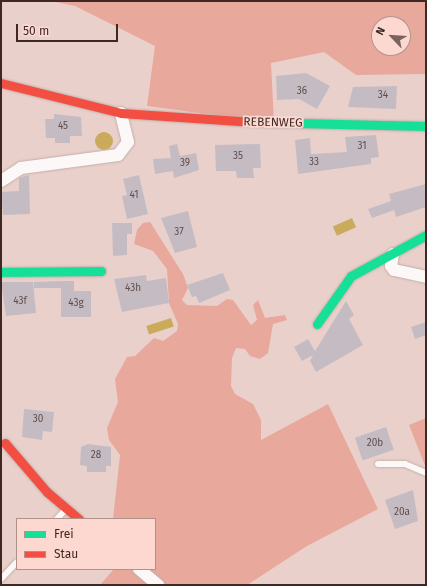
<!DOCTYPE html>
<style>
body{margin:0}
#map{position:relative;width:427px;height:586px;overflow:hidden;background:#ead0cb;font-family:"Fira Sans",sans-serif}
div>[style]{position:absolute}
.green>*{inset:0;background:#e8a89c}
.water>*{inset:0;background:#caab5b;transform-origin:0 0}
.round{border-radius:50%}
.building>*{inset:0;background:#c5bcc3;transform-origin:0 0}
.roads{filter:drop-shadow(0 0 1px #c4aea9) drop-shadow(0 0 1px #c4aea9)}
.lane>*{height:6px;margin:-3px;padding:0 3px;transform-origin:3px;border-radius:3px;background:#fcf8f7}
.street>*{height:12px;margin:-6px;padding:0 6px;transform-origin:6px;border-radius:6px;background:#fcf8f7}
.fast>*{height:9px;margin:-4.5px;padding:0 4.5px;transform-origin:4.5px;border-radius:4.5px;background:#16e098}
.jam>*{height:9px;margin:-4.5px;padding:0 4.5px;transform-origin:4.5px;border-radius:4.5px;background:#f24e42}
span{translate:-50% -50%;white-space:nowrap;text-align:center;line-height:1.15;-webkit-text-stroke:3.5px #fcd8d1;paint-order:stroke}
.number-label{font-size:10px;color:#604d4b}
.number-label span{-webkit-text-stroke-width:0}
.street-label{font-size:12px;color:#3e2823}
.frame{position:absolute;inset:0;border:2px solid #3e2823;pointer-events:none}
.legend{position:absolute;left:16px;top:518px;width:140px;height:52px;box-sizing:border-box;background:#fcd8d1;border:1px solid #b0928b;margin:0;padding:5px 7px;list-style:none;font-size:12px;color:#3e2823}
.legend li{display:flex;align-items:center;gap:8px;height:20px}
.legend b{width:20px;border:1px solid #b0928b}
.north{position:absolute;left:371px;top:16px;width:40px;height:40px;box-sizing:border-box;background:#fcd8d1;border:1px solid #b0928b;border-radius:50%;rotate:295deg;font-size:11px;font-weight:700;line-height:16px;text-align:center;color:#3e2823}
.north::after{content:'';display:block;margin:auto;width:14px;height:18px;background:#7a635e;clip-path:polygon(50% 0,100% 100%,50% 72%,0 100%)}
.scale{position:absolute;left:16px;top:24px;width:102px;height:18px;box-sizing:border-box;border:2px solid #3e2823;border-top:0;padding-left:5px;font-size:12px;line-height:14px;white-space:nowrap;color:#3e2823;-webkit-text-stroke:3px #fcd8d1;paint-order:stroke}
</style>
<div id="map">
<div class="green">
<i style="clip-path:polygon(evenodd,51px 1px,426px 1px,426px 74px,356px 75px,324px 52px,271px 63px,274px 123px,147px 106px,155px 46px,75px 6px,51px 1px,379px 24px,403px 24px,403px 48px,379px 48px,379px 24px)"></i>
<i style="clip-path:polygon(150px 222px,183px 274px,188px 288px,182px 300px,187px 305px,217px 306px,227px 299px,233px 300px,251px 325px,257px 320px,253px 305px,258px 300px,265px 318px,285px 315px,287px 320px,273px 324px,268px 353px,260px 359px,250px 356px,245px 349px,236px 348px,232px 358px,231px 386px,235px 394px,253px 404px,261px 420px,261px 440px,328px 404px,378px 509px,307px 546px,247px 585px,163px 585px,144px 569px,155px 569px,155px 519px,113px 519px,120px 455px,109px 440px,107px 428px,118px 402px,115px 379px,127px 357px,135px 356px,154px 338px,163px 341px,177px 331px,178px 324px,169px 303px,167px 269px,153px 251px,134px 244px,137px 230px,143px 223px)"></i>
<i style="clip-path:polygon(426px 418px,426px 468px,409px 425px)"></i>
<i style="clip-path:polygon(114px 569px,132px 569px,151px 585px,100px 585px)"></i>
</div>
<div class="water">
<i class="round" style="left:95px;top:132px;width:18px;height:18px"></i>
<i style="left:352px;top:218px;width:10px;height:21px;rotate:66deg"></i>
<i style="left:171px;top:318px;width:9px;height:26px;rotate:72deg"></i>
</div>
<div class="building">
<i style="clip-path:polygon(306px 73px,330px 86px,317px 109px,299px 99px,277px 100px,276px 76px)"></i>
<i style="clip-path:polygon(397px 86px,396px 109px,348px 107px,353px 87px)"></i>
<i style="clip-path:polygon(54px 114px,81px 117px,82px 136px,70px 136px,70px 143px,55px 143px,55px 138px,46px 138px,45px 119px,54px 119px)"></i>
<i style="clip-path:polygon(376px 135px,379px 157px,371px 158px,371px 164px,298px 174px,295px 140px,310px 138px,311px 154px,347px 152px,345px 137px)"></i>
<i style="clip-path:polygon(177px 144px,180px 156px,196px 153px,199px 170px,174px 178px,173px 171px,155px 174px,153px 159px,171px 158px,169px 146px)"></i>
<i style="clip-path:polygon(260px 144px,261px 168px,253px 168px,254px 178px,237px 178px,236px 171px,216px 171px,215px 145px)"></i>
<i style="clip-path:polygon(29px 175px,30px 214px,3px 215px,1px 192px,19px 191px,19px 178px)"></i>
<i style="clip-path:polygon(139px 175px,148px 214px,127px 219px,122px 196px,127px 195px,123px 179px)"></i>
<i style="clip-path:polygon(426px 184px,426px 207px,396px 217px,394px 210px,372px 218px,368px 209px,391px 201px,389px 194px)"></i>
<i style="clip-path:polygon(188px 211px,197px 247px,175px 253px,161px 218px)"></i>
<i style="clip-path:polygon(112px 223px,132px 223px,132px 234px,127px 234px,127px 255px,113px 256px)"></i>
<i style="clip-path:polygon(223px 273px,230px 290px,199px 303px,196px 296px,192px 297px,187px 285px)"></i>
<i style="clip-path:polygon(146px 275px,147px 281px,166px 278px,169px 303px,122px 312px,114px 279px)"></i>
<i style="clip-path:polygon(61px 281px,61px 288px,34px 288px,34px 282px)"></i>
<i style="clip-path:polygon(61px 281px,74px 281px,74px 291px,91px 291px,91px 317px,61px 317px)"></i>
<i style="clip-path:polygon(1px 282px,33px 282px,36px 313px,6px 316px)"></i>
<i style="clip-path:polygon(346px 301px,354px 315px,349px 319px,363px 345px,316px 372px,310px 361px,313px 355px,302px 361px,294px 347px,308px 339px,315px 351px)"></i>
<i style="clip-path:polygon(426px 322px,426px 335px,415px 339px,411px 327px)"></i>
<i style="clip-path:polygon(24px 409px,54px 412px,52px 432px,43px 431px,42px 440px,22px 437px)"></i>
<i style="left:386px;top:427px;width:24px;height:33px;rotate:71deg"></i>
<i style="clip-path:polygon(88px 444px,111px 447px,111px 466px,106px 466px,106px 472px,87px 472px,87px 466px,80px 465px,81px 447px)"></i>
<i style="clip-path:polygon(413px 490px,418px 521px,395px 529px,385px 500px)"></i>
</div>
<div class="roads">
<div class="lane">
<i style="left:378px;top:464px;width:27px"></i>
<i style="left:405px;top:464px;width:23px;rotate:23deg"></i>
<i style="left:57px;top:519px;width:12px;rotate:-48deg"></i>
<i style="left:1px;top:579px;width:23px;rotate:-47deg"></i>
</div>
<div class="street">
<i style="left:1px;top:181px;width:24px;rotate:-33deg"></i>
<i style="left:21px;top:168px;width:98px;rotate:-7.6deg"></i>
<i style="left:118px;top:155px;width:16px;rotate:-52deg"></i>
<i style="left:128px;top:142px;width:30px;rotate:-104deg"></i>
<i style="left:393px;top:254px;width:12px;rotate:99deg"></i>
<i style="left:391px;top:266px;width:5px;rotate:53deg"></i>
<i style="left:394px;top:270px;width:33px;rotate:12deg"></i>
<i style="left:139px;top:569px;width:25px;rotate:40deg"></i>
</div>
<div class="fast">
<i style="left:254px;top:122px;width:172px;rotate:1.3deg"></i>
<i style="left:1px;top:272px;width:100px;rotate:-0.6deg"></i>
<i style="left:317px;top:324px;width:59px;rotate:-54.7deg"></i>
<i style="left:351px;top:276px;width:85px;rotate:-28.7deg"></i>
</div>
<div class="jam">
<i style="left:1px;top:83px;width:124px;rotate:14deg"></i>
<i style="left:121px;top:113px;width:133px;rotate:3.9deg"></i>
<i style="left:5px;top:443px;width:65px;rotate:49.4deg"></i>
<i style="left:47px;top:492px;width:42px;rotate:40.2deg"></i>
</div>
</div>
<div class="number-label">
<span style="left:302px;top:92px">36</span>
<span style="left:383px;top:96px">34</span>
<span style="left:63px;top:127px">45</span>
<span style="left:362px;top:147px">31</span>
<span style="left:238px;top:157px">35</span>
<span style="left:314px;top:163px">33</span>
<span style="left:185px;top:164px">39</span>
<span style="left:134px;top:196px">41</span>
<span style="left:179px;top:233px">37</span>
<span style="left:133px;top:289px">43h</span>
<span style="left:20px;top:302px">43f</span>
<span style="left:76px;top:304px">43g</span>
<span style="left:38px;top:420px">30</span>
<span style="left:375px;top:444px">20b</span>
<span style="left:96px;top:456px">28</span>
<span style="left:402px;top:513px">20a</span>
</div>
<div class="street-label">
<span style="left:273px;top:123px;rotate:1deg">REBENWEG</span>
</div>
<div class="frame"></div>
<ul class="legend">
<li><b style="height:5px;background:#16e098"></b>Frei</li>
<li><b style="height:5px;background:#f24e42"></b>Stau</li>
</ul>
<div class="north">N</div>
<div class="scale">50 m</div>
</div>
